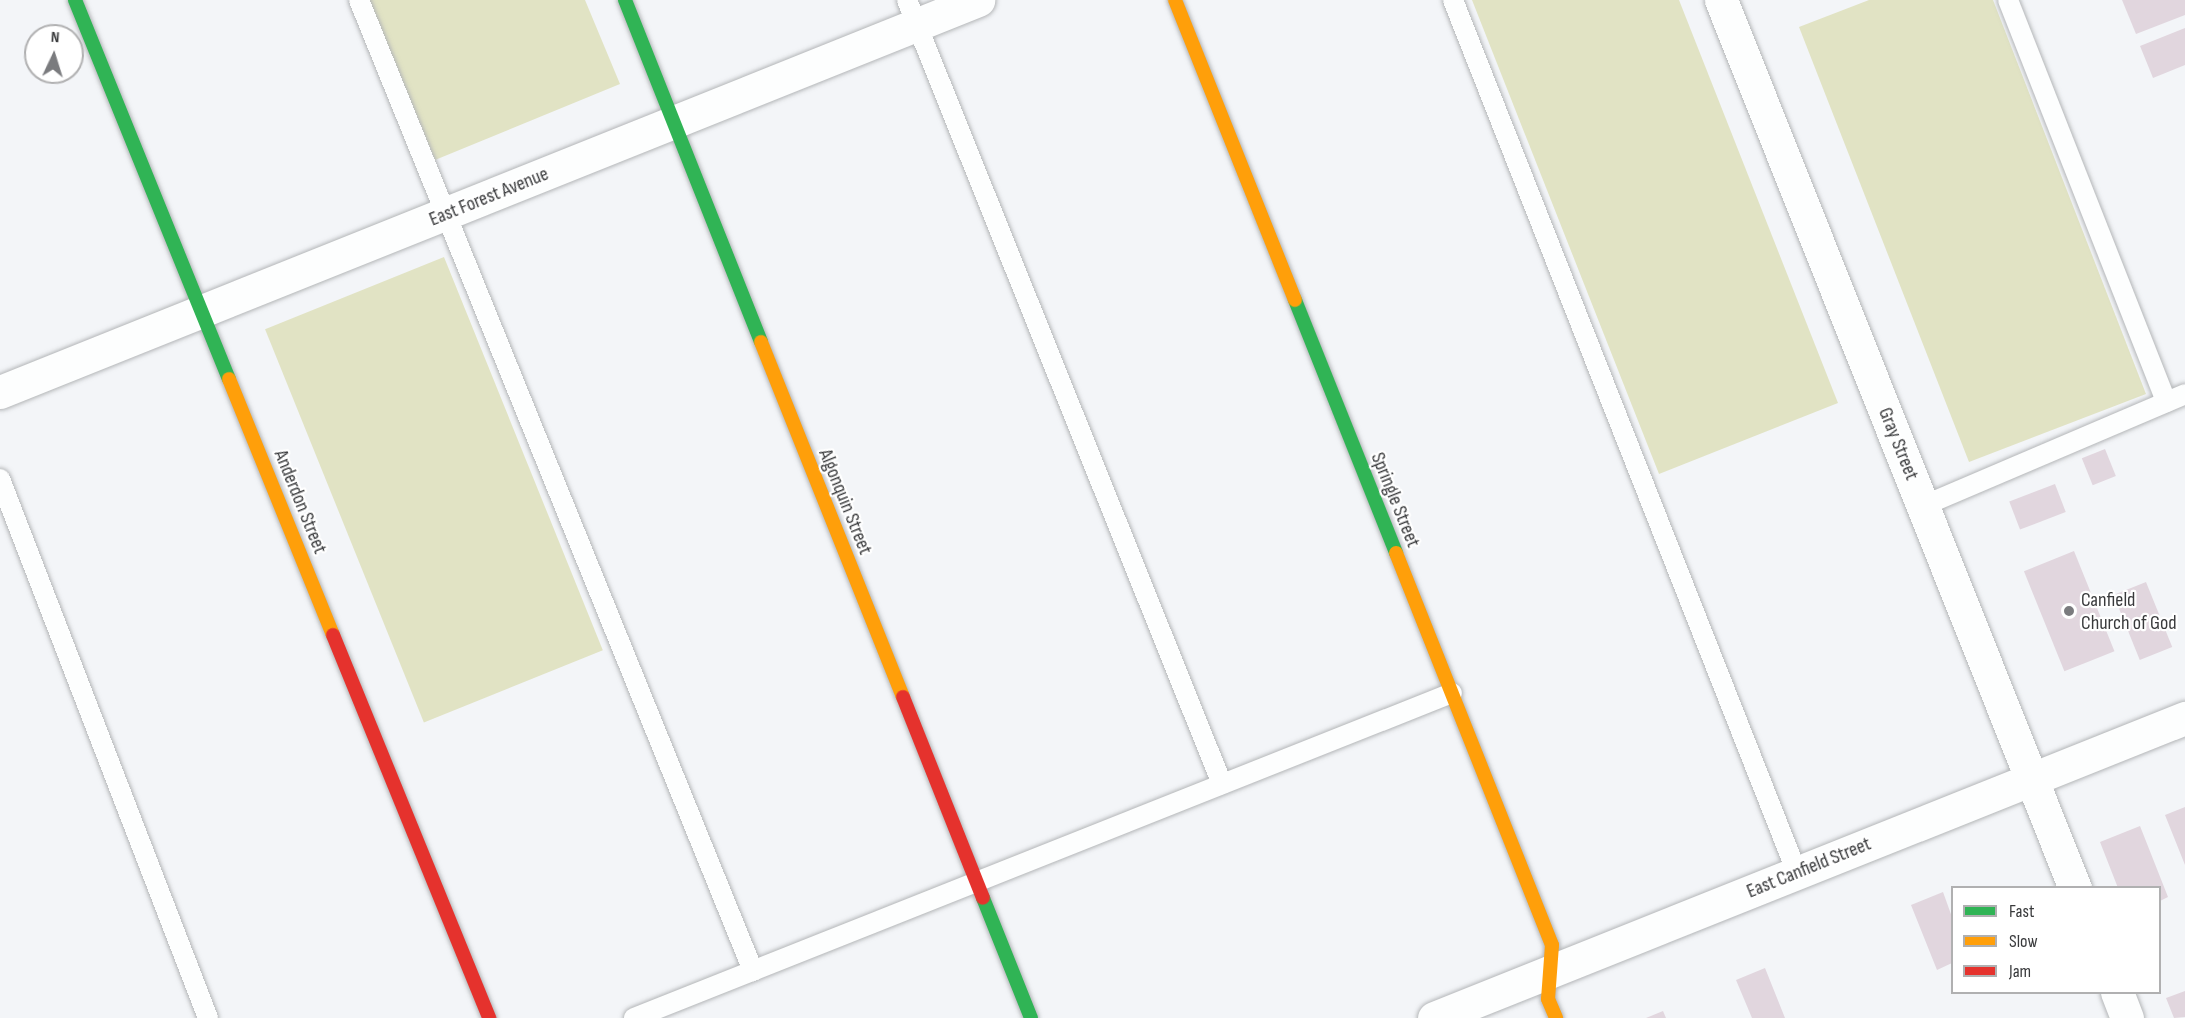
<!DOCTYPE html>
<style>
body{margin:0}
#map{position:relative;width:2185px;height:1018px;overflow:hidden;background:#f3f5f8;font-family:"Sofia Sans Condensed",sans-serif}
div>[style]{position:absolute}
.green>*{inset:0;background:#e1e3c4;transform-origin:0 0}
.building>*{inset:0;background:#e1d6de;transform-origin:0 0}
.roads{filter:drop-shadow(0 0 2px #b4b6b8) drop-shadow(0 0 2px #b4b6b8)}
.lane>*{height:20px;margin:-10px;padding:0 10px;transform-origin:10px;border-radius:10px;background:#fdfefe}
.street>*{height:33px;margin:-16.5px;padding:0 16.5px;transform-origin:16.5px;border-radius:16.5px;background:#fdfefe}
.fast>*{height:14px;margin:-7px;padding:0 7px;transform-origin:7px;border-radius:7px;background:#30b455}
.slow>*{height:14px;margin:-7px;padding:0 7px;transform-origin:7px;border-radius:7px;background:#ff9f0a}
.jam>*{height:14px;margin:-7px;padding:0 7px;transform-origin:7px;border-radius:7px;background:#e5322d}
.dots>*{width:16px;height:16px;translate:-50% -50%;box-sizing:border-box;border:3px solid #fff;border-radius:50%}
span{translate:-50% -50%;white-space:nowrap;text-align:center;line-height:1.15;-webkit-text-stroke:4.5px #fff;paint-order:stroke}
.street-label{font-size:20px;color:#393a3c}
.poi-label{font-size:20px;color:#393a3c}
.left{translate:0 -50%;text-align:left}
.legend{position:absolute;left:1951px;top:886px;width:210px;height:108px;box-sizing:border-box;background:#fff;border:2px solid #b0b0b1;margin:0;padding:8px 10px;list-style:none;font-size:18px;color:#393a3c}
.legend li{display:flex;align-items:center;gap:12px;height:30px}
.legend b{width:30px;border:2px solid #b0b0b1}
.north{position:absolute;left:24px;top:24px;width:60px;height:60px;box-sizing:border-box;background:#fff;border:2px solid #b0b0b1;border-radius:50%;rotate:4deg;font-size:16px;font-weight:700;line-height:24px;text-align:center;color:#393a3c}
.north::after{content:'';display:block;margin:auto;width:21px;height:27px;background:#7a7b7e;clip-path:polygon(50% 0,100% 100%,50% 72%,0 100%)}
</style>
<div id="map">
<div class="green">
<i style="clip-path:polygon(369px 0,585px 0,620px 84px,435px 160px)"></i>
<i style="clip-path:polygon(1472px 0,1679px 0,1838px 403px,1659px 474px)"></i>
<i style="clip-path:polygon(1869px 0,1993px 0,2146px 394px,1969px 462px,1799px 27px)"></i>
<i style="left:444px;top:257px;width:424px;height:193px;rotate:68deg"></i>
</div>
<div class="building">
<i style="clip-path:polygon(2122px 0,2185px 0,2185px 15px,2136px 34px)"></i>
<i style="clip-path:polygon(2185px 28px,2185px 65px,2153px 78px,2140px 46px)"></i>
<i style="left:2105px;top:449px;width:29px;height:25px;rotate:68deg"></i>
<i style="left:2055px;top:484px;width:30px;height:49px;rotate:69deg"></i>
<i style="left:2074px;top:551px;width:108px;height:54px;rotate:68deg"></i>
<i style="left:2146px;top:582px;width:70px;height:35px;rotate:68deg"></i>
<i style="clip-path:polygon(2185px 807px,2185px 865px,2165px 815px)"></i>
<i style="clip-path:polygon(2140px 826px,2168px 897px,2160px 901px,2160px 888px,2118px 888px,2100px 842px)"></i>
<i style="clip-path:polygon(1943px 892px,1952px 917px,1952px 963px,1937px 970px,1911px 905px)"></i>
<i style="clip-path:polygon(1765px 968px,1785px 1018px,1752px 1018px,1736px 980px)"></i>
<i style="clip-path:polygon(2185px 991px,2185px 1017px,2174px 1018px,2166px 998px)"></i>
<i style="clip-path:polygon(1663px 1011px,1666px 1018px,1646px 1018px)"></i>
</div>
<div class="roads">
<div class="lane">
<i style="left:359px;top:0;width:1048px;rotate:67.91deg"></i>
<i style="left:907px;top:0;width:845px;rotate:68.11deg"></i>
<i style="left:1453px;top:0;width:938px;rotate:68.49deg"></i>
<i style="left:2008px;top:0;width:432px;rotate:68.5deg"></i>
<i style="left:0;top:479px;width:578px;rotate:68.9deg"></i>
<i style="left:1923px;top:506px;width:285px;rotate:-23.1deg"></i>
<i style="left:634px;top:1018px;width:880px;rotate:-21.67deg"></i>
</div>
<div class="street">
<i style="left:1721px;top:0;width:956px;rotate:68.27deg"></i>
<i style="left:0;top:392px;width:1054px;rotate:-21.84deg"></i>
<i style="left:2117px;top:992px;width:28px;rotate:69deg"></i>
<i style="left:1434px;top:1018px;width:809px;rotate:-21.78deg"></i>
</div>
<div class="fast">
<i style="left:75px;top:0;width:409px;rotate:67.9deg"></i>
<i style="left:625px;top:0;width:368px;rotate:68.3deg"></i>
<i style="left:1295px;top:300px;width:272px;rotate:68.2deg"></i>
<i style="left:983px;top:898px;width:129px;rotate:68.2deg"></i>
</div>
<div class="slow">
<i style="left:1175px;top:0;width:323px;rotate:68.2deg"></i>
<i style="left:761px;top:342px;width:382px;rotate:68.2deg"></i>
<i style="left:229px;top:379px;width:276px;rotate:67.9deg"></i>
<i style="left:1396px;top:553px;width:422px;rotate:68.3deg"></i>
<i style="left:1552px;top:945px;width:54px;rotate:94.2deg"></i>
<i style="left:1548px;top:999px;width:21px;rotate:67deg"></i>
</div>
<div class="jam">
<i style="left:333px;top:635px;width:414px;rotate:67.8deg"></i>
<i style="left:903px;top:697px;width:216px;rotate:68.3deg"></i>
</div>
</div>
<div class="dots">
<i style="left:2069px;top:611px;background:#7a7b7e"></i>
</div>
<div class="street-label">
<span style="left:489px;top:197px;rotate:-22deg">East Forest Avenue</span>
<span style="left:1898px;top:444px;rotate:68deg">Gray Street</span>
<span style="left:1395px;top:500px;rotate:68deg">Springle Street</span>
<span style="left:300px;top:502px;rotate:68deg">Anderdon Street</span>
<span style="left:845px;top:502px;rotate:68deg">Algonquin Street</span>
<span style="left:1809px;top:868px;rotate:-22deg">East Canfield Street</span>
</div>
<div class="poi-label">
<span class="left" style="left:2081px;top:612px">Canfield<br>Church of God</span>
</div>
<ul class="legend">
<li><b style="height:8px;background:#30b455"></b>Fast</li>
<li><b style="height:8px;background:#ff9f0a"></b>Slow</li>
<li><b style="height:8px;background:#e5322d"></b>Jam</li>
</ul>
<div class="north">N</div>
</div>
